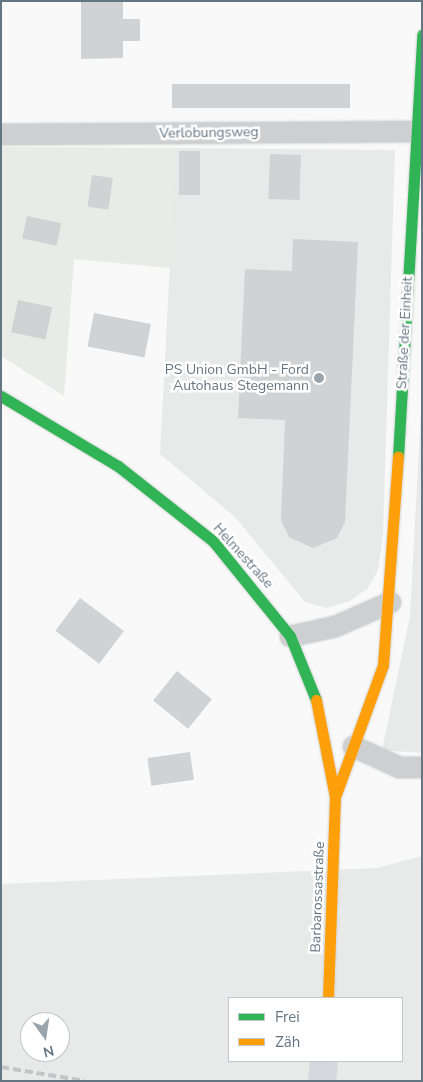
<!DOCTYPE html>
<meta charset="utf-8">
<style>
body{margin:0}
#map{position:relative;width:423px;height:1082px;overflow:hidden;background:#f9f9f9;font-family:"Nunito Sans",sans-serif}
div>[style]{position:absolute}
.built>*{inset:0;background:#e8e9e9}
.green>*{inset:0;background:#e8ebe6}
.building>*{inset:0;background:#d0d2d3;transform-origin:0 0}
.primary-tunnel>*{height:28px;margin-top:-14px;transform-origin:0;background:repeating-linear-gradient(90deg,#d4d8dc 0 28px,transparent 0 42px)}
.roads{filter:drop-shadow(0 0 1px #d5d6d7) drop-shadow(0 0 1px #d5d6d7)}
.street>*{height:21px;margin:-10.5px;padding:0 10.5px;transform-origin:10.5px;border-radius:10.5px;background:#cecfd0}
.fast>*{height:11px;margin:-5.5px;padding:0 5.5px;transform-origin:5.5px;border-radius:5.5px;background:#30b455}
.slow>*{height:11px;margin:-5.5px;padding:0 5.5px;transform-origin:5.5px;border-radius:5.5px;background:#ff9f0a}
.rail>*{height:4px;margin-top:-2px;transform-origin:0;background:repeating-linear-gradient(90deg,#c3c5c6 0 8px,transparent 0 12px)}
.dots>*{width:14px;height:14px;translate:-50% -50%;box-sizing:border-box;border:2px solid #fff;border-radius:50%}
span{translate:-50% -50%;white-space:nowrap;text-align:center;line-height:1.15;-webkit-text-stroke:5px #fff;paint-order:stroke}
.street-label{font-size:14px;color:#657683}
.poi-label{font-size:14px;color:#657683}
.right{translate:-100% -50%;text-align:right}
.frame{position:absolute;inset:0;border:2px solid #657683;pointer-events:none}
.legend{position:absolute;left:228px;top:997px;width:175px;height:65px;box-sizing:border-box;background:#fff;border:1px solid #c1c8cd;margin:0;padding:6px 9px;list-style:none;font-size:15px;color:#657683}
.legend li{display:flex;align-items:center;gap:10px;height:25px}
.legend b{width:25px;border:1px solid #c1c8cd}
.north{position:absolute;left:20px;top:1012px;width:50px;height:50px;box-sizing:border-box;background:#fff;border:1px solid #c1c8cd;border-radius:50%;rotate:166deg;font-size:14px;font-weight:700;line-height:20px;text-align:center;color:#657683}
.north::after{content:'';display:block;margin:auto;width:18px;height:22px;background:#99a4ac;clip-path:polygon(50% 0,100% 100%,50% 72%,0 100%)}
</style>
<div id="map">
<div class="built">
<i style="clip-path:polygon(176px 148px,395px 150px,383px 535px,378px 570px,368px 588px,350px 601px,327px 608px,305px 602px,235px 517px,160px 454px)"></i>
<i style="clip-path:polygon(422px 391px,422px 753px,382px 750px,410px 616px)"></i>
<i style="clip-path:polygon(evenodd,422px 856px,422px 1081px,1px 1081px,1px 884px,377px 868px,422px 856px,229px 998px,402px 998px,402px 1061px,229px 1061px,229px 998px,422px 856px,30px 1022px,60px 1022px,60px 1052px,30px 1052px,30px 1022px)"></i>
</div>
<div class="green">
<i style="clip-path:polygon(1px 147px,176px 148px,170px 268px,74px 259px,64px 396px,1px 356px)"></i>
</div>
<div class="building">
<i style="clip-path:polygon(81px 1px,123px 1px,123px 19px,140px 19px,140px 41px,123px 41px,123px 58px,81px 59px)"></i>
<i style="left:172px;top:84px;width:178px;height:24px"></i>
<i style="left:179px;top:151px;width:21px;height:44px"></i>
<i style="left:270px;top:154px;width:31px;height:45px;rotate:2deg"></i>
<i style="left:92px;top:175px;width:21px;height:32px;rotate:8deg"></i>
<i style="left:27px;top:216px;width:35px;height:23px;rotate:12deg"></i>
<i style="clip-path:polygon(293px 239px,358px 242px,345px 522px,337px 538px,313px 548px,289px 537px,281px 520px,285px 420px,238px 418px,245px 269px,292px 271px)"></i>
<i style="left:18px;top:300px;width:35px;height:33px;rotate:12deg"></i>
<i style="left:94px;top:313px;width:58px;height:34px;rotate:11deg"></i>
<i style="left:80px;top:598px;width:55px;height:41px;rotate:37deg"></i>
<i style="left:177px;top:671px;width:45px;height:38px;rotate:39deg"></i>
<i style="left:190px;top:752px;width:28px;height:43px;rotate:82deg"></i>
</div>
<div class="primary-tunnel">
<i style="left:322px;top:1081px;width:20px;rotate:-84deg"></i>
</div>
<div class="roads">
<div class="street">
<i style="left:1px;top:134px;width:415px;rotate:-0.4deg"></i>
<i style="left:290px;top:636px;width:46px;rotate:-12.5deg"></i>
<i style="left:335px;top:626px;width:60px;rotate:-23.6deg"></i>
<i style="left:353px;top:746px;width:51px;rotate:24.5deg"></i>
<i style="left:399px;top:767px;width:23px"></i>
</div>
<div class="fast">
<i style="left:1px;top:396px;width:136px;rotate:30.9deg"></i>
<i style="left:118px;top:466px;width:121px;rotate:38.3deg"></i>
<i style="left:213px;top:541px;width:122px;rotate:51deg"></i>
<i style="left:290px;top:636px;width:69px;rotate:67.9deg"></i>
<i style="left:398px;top:457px;width:423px;rotate:-86.7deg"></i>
</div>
<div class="slow">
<i style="left:316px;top:700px;width:99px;rotate:78.9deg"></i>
<i style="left:335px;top:797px;width:201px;rotate:92deg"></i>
<i style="left:335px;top:797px;width:140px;rotate:-70deg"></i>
<i style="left:383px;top:665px;width:209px;rotate:-85.9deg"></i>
</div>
</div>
<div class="rail">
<i style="left:1px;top:1067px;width:85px;rotate:9.5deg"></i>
</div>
<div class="dots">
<i style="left:319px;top:378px;background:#99a4ac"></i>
</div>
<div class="street-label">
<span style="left:209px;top:133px;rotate:-1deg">Verlobungsweg</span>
<span style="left:405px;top:333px;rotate:-87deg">Straße der Einheit</span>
<span style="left:243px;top:556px;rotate:48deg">Helmestraße</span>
<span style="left:318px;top:897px;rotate:-88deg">Barbarossastraße</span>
</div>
<div class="poi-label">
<span class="right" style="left:309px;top:378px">PS Union GmbH - Ford<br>Autohaus Stegemann</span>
</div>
<div class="frame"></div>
<ul class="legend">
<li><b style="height:6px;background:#30b455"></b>Frei</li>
<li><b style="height:6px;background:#ff9f0a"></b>Zäh</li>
</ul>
<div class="north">N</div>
</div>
